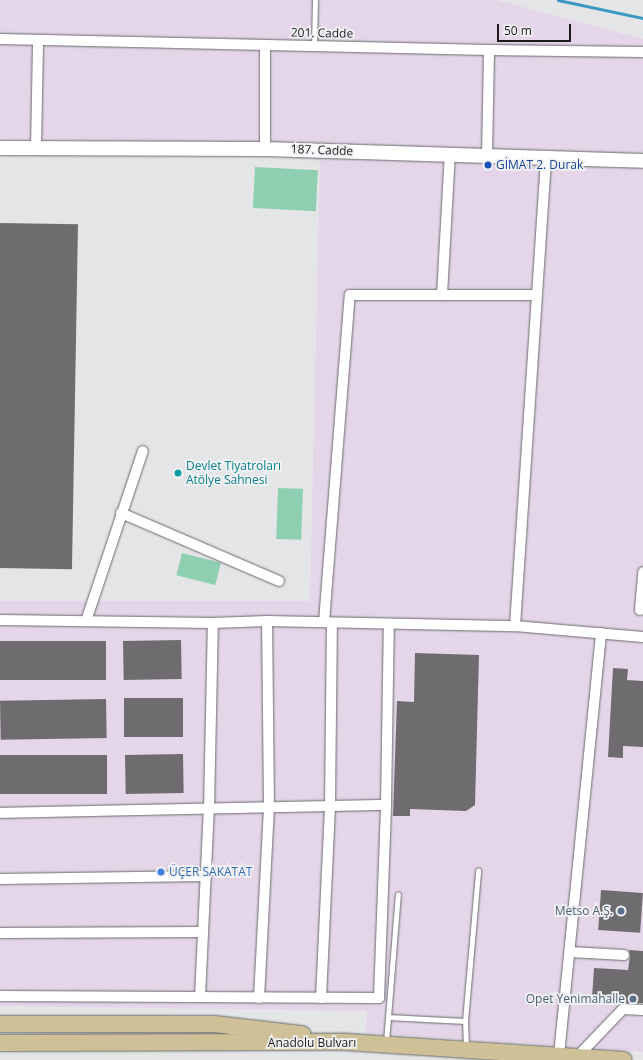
<!DOCTYPE html>
<meta charset="utf-8">
<style>
body{margin:0}
#map{position:relative;width:643px;height:1060px;overflow:hidden;background:#e4e5e7;font-family:"Open Sans",sans-serif}
div>[style]{position:absolute}
.industrial>*{inset:0;background:#e4d6e8}
.green>*{inset:0;background:#8ecfb1;transform-origin:0 0}
.stream>*{height:3px;margin:-1.5px;padding:0 1.5px;transform-origin:1.5px;border-radius:1.5px;background:#3d98c1}
.building>*{inset:0;background:#6e6c6e;transform-origin:0 0}
.roads{filter:drop-shadow(0 0 1px #6a6b6c) drop-shadow(0 0 1px #6a6b6c)}
.lane>*{height:5px;margin:-2.5px;padding:0 2.5px;transform-origin:2.5px;border-radius:2.5px;background:#fff}
.street>*{height:10px;margin:-5px;padding:0 5px;transform-origin:5px;border-radius:5px;background:#fff}
.secondary>*{height:14px;margin:-7px;padding:0 7px;transform-origin:7px;border-radius:7px;background:#fff}
.primary>*{height:16px;margin:-8px;padding:0 8px;transform-origin:8px;border-radius:8px;background:#cec197}
.dots>*{width:11px;height:11px;translate:-50% -50%;box-sizing:border-box;border:2px solid #f1f2f4;border-radius:50%}
span{translate:-50% -50%;white-space:nowrap;text-align:center;line-height:1.15;-webkit-text-stroke:3.5px #f1f2f4;paint-order:stroke}
.street-label{font-size:12px;color:#1b1b1c}
.transit-label{font-size:12px;color:#164399}
.left{translate:0 -50%;text-align:left}
.culture-label{font-size:12px;color:#0d838f}
.shop-label{font-size:12px;color:#366cbe}
.service-label{font-size:12px;color:#4e5e75}
.right{translate:-100% -50%;text-align:right}
.scale{position:absolute;left:497px;top:24px;width:74px;height:18px;box-sizing:border-box;border:2px solid #1b1b1c;border-top:0;padding-left:5px;font-size:12px;line-height:14px;white-space:nowrap;color:#1b1b1c;-webkit-text-stroke:3px #f1f2f4;paint-order:stroke}
</style>
<div id="map">
<div class="industrial">
<i style="clip-path:polygon(0 0,496px 0,643px 39px,643px 1052px,366px 1033px,367px 1011px,0 1006px,0 601px,310px 601px,320px 160px,0 138px)"></i>
</div>
<div class="green">
<i style="left:255px;top:167px;width:63px;height:41px;rotate:3deg"></i>
<i style="left:278px;top:488px;width:25px;height:51px;rotate:2deg"></i>
<i style="left:182px;top:553px;width:40px;height:23px;rotate:14deg"></i>
</div>
<div class="stream">
<i style="left:558px;top:0;width:87px;rotate:12deg"></i>
</div>
<div class="building">
<i style="left:0;top:223px;width:78px;height:345px;rotate:1deg"></i>
<i style="left:181px;top:640px;width:39px;height:58px;rotate:89deg"></i>
<i style="left:106px;top:641px;width:39px;height:106px;rotate:90deg"></i>
<i style="clip-path:polygon(415px 653px,479px 655px,475px 805px,466px 811px,410px 809px,410px 816px,393px 816px,397px 701px,414px 702px)"></i>
<i style="clip-path:polygon(613px 668px,628px 669px,627px 680px,643px 681px,643px 747px,623px 746px,623px 758px,608px 757px)"></i>
<i style="left:124px;top:698px;width:59px;height:39px"></i>
<i style="left:106px;top:699px;width:39px;height:106px;rotate:89deg"></i>
<i style="left:183px;top:754px;width:39px;height:58px;rotate:89deg"></i>
<i style="left:107px;top:755px;width:39px;height:107px;rotate:90deg"></i>
<i style="left:601px;top:890px;width:42px;height:40px;rotate:4deg"></i>
<i style="clip-path:polygon(629px 950px,643px 951px,643px 1003px,625px 1003px,625px 1000px,592px 998px,594px 968px,628px 970px,630px 956px)"></i>
</div>
<div class="roads">
<div class="lane">
<i style="left:314px;top:46px;width:46px;rotate:-88.8deg"></i>
<i style="left:388px;top:1017px;width:77px;rotate:3deg"></i>
<i style="left:386px;top:1042px;width:148px;rotate:-85.4deg"></i>
<i style="left:466px;top:1047px;width:26px;rotate:-92deg"></i>
<i style="left:465px;top:1021px;width:151px;rotate:-85deg"></i>
</div>
<div class="street">
<i style="left:0;top:39px;width:489px;rotate:1.3deg"></i>
<i style="left:489px;top:50px;width:154px;rotate:0.7deg"></i>
<i style="left:265px;top:45px;width:104px;rotate:90deg"></i>
<i style="left:36px;top:148px;width:108px;rotate:-88.9deg"></i>
<i style="left:487px;top:156px;width:106px;rotate:-88.9deg"></i>
<i style="left:442px;top:295px;width:141px;rotate:-86.8deg"></i>
<i style="left:121px;top:513px;width:172px;rotate:23.3deg"></i>
<i style="left:640px;top:610px;width:38px;rotate:-85deg"></i>
<i style="left:0;top:620px;width:213px;rotate:0.8deg"></i>
<i style="left:213px;top:623px;width:54px;rotate:-2.1deg"></i>
<i style="left:267px;top:621px;width:248px;rotate:1.2deg"></i>
<i style="left:515px;top:626px;width:128px;rotate:4.9deg"></i>
<i style="left:86px;top:621px;width:179px;rotate:-71.5deg"></i>
<i style="left:324px;top:622px;width:328px;rotate:-85.5deg"></i>
<i style="left:350px;top:295px;width:186px"></i>
<i style="left:515px;top:626px;width:470px;rotate:-86.2deg"></i>
<i style="left:0;top:813px;width:386px;rotate:-1.2deg"></i>
<i style="left:0;top:879px;width:206px;rotate:-0.8deg"></i>
<i style="left:0;top:933px;width:203px;rotate:-0.3deg"></i>
<i style="left:570px;top:952px;width:54px;rotate:3.2deg"></i>
<i style="left:0;top:996px;width:379px;rotate:0.3deg"></i>
<i style="left:379px;top:998px;width:193px;rotate:-87.9deg"></i>
<i style="left:386px;top:805px;width:181px;rotate:-89.1deg"></i>
<i style="left:200px;top:997px;width:188px;rotate:-87.3deg"></i>
<i style="left:209px;top:809px;width:186px;rotate:-88.8deg"></i>
<i style="left:259px;top:998px;width:191px;rotate:-87deg"></i>
<i style="left:269px;top:807px;width:186px;rotate:-90.6deg"></i>
<i style="left:321px;top:998px;width:192px;rotate:-87.3deg"></i>
<i style="left:330px;top:806px;width:183px;rotate:-89.4deg"></i>
<i style="left:559px;top:1055px;width:424px;rotate:-84.3deg"></i>
<i style="left:577px;top:1057px;width:66px;rotate:-46.2deg"></i>
<i style="left:623px;top:1009px;width:20px;rotate:3deg"></i>
</div>
<div class="secondary">
<i style="left:0;top:148px;width:265px;rotate:0.2deg"></i>
<i style="left:265px;top:149px;width:378px;rotate:1.8deg"></i>
</div>
<div class="primary">
<i style="left:0;top:1024px;width:214px"></i>
<i style="left:214px;top:1024px;width:89px;rotate:6.5deg"></i>
<i style="left:0;top:1043px;width:347px;rotate:-0.2deg"></i>
<i style="left:347px;top:1042px;width:277px;rotate:3.7deg"></i>
</div>
</div>
<div class="dots">
<i style="left:488px;top:165px;background:#1a4fb4"></i>
<i style="left:178px;top:473px;background:#0f9aa8"></i>
<i style="left:161px;top:872px;background:#3f7fe0"></i>
<i style="left:621px;top:911px;background:#5c6f8a"></i>
<i style="left:633px;top:999px;background:#5c6f8a"></i>
</div>
<div class="street-label">
<span style="left:322px;top:33px;rotate:1deg">201. Cadde</span>
<span style="left:322px;top:150px;rotate:2deg">187. Cadde</span>
<span style="left:312px;top:1043px">Anadolu Bulvarı</span>
</div>
<div class="transit-label">
<span class="left" style="left:496px;top:165px">GİMAT 2. Durak</span>
</div>
<div class="culture-label">
<span class="left" style="left:186px;top:473px">Devlet Tiyatroları<br>Atölye Sahnesi</span>
</div>
<div class="shop-label">
<span class="left" style="left:169px;top:872px">ÜÇER SAKATAT</span>
</div>
<div class="service-label">
<span class="right" style="left:613px;top:911px">Metso A.Ş.</span>
<span class="right" style="left:625px;top:999px">Opet Yenimahalle</span>
</div>
<div class="scale">50 m</div>
</div>
